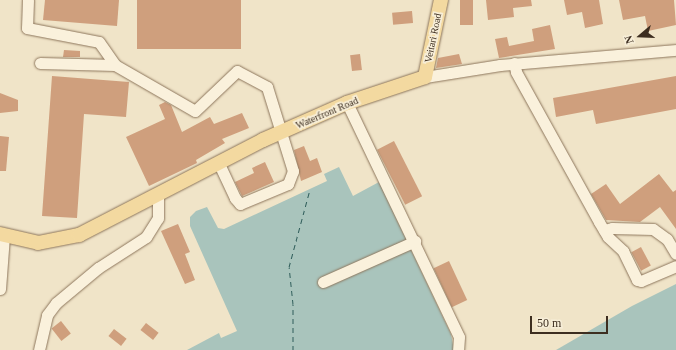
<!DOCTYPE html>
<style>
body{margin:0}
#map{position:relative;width:676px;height:350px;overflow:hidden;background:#f0e4c8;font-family:"Times New Roman",serif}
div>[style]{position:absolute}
.water>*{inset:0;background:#a9c4bc}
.ferry>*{height:1px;margin-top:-0.5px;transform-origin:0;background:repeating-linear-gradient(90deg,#2f5d5a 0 5px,transparent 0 9px)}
.building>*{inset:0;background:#cf9f7d;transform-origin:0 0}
.roads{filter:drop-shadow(0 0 1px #8d765c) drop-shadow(0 0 1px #8d765c)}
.minor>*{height:11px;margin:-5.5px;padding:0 5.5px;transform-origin:5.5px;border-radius:5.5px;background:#faf1dc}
.major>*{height:14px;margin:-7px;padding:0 7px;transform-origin:7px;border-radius:7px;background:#f3d9a0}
span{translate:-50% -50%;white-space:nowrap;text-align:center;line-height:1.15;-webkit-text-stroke:3.5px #f7eed8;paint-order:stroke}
.street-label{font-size:10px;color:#3d2e20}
.north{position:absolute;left:620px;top:16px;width:40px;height:40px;-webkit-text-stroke:3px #f7eed8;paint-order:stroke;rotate:251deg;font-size:11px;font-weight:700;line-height:16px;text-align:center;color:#3d2e20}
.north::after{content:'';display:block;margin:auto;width:14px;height:18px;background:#3d2e20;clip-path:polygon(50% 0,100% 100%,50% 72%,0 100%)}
.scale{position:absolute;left:530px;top:316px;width:78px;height:18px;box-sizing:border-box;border:2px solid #3d2e20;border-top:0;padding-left:5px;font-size:12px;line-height:14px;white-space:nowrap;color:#3d2e20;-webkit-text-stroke:3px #f7eed8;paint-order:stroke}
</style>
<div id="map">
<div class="water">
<i style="clip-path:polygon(339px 167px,353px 196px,379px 182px,451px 334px,454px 350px,187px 350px,219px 333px,221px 338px,237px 331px,190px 226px,190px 217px,196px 211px,207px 207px,218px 228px,224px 229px,327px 181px,324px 174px)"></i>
<i style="clip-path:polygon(676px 284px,676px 350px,556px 350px,632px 306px)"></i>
</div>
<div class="ferry">
<i style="left:293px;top:350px;width:46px;rotate:-90deg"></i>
<i style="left:293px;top:304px;width:37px;rotate:-96deg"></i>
<i style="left:289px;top:267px;width:81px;rotate:-74.9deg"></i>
</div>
<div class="building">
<i style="clip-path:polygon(45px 0,119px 0,117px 26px,43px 20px)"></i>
<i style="left:137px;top:0;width:104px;height:49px"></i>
<i style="left:460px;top:0;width:13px;height:25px"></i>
<i style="clip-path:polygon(486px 0,531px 0,532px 6px,513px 8px,514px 17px,488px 20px)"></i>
<i style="clip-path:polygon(564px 0,599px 0,603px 24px,585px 28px,582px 12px,567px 15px)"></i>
<i style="clip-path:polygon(619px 0,674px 0,676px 25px,648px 31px,645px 16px,623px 20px)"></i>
<i style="left:412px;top:11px;width:12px;height:20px;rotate:85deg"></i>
<i style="clip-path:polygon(550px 25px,555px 49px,499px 58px,495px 39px,507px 37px,509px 46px,534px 41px,532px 29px)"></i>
<i style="clip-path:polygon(64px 50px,80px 51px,80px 57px,63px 57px)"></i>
<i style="left:360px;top:54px;width:16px;height:10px;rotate:83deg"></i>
<i style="clip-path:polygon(459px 54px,462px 64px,436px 68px,438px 58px)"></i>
<i style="clip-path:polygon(52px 76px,129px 82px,126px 117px,84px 114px,77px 218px,42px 216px)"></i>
<i style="clip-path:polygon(676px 76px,676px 109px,596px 124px,593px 110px,556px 117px,553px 98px)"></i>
<i style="clip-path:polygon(0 93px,18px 100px,18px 111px,0 113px)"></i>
<i style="clip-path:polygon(165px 102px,171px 105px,182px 132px,210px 117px,214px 124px,242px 113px,249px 128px,222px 139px,225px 143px,196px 160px,197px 163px,149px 186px,126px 137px,165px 119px,159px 105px)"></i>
<i style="clip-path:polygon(0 136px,9px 137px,6px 171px,0 171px)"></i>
<i style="left:394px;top:141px;width:62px;height:19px;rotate:63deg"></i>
<i style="clip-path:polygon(304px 146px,310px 161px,317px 158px,322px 172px,301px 181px,294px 150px)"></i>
<i style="clip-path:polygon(265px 162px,274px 182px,242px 196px,235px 182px,254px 173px,252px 168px)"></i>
<i style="clip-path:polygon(659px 174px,673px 192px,676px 190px,676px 229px,660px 207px,640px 222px,606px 220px,591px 194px,606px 184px,620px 204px)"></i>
<i style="clip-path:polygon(178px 224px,190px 252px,185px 254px,195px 280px,185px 284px,161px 231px)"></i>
<i style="left:641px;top:247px;width:21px;height:11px;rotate:62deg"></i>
<i style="left:449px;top:261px;width:43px;height:17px;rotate:65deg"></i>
<i style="left:61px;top:321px;width:16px;height:12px;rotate:52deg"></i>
<i style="left:146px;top:323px;width:16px;height:9px;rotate:38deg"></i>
<i style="left:114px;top:329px;width:16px;height:9px;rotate:38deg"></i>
</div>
<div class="roads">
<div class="minor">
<i style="left:28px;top:0;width:28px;rotate:92deg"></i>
<i style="left:27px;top:28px;width:73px;rotate:11deg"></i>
<i style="left:99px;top:42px;width:28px;rotate:55deg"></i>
<i style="left:40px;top:63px;width:75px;rotate:1.5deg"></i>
<i style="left:115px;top:65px;width:92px;rotate:29.9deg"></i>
<i style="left:195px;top:111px;width:58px;rotate:-43.6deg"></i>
<i style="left:237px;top:71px;width:34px;rotate:28deg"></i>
<i style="left:267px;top:87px;width:88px;rotate:72.8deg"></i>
<i style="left:293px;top:171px;width:14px;rotate:111deg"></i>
<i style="left:288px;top:184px;width:52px;rotate:157.4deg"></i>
<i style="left:240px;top:204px;width:8px;rotate:-130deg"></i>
<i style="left:235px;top:198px;width:38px;rotate:-115deg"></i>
<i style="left:514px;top:63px;width:9px;rotate:77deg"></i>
<i style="left:516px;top:72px;width:171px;rotate:61deg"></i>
<i style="left:599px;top:222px;width:17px;rotate:59deg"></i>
<i style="left:608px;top:237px;width:21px;rotate:43deg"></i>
<i style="left:623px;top:251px;width:32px;rotate:64deg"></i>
<i style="left:637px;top:280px;width:4px;rotate:14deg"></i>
<i style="left:641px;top:281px;width:38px;rotate:-23deg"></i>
<i style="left:425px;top:77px;width:76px;rotate:-9.1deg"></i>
<i style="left:500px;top:65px;width:177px;rotate:-4.9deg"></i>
<i style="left:347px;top:103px;width:259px;rotate:64.4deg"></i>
<i style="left:459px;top:337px;width:13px;rotate:94deg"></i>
<i style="left:604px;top:230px;width:8px;rotate:-14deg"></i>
<i style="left:612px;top:228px;width:41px;rotate:1.4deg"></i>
<i style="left:653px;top:229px;width:17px;rotate:36deg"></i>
<i style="left:667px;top:239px;width:17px;rotate:59deg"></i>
<i style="left:323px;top:282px;width:101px;rotate:-24deg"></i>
<i style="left:0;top:289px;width:53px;rotate:-85.7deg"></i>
<i style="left:39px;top:350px;width:36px;rotate:-77deg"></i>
<i style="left:47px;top:315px;width:15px;rotate:-53deg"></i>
<i style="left:56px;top:303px;width:55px;rotate:-39.8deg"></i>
<i style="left:98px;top:268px;width:57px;rotate:-32.9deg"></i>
<i style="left:146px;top:237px;width:22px;rotate:-58deg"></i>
<i style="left:158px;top:218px;width:24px;rotate:-90deg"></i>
</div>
<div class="major">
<i style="left:0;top:234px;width:39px;rotate:13deg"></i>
<i style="left:38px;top:243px;width:42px;rotate:-11deg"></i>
<i style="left:79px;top:235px;width:207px;rotate:-27.3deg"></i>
<i style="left:263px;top:140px;width:92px;rotate:-23.8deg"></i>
<i style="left:347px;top:103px;width:82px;rotate:-18.4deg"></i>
<i style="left:425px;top:77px;width:79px;rotate:-78.3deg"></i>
</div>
</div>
<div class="street-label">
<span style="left:433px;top:38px;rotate:-78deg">Veitari Road</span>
<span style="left:327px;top:113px;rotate:-23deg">Waterfront Road</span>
</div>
<div class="north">N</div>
<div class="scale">50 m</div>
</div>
